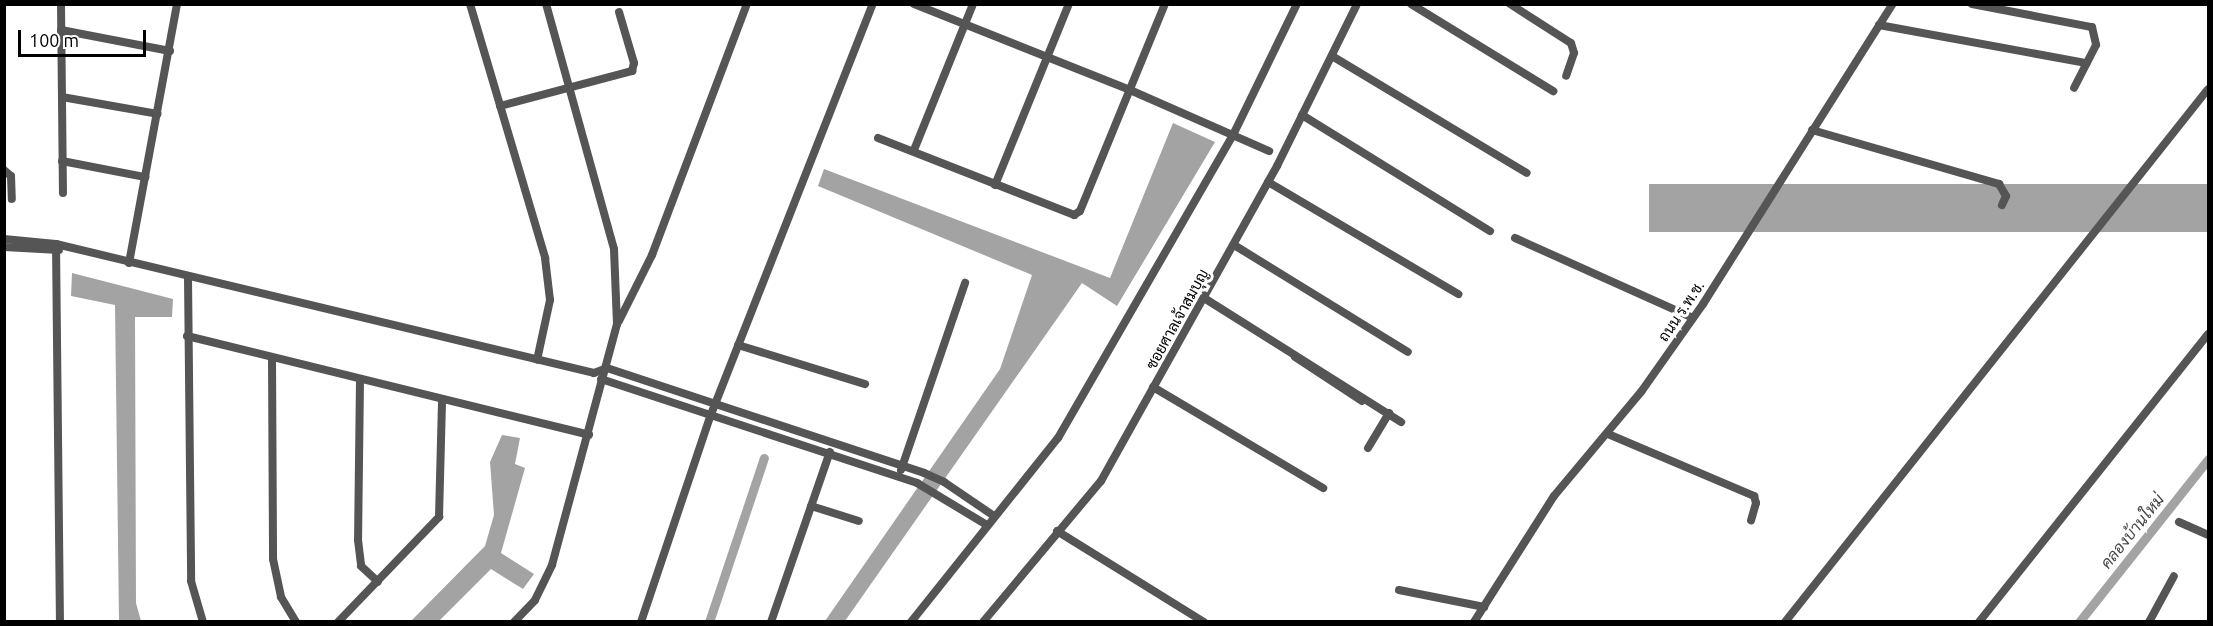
<!DOCTYPE html>
<meta charset="utf-8">
<style>
body{margin:0}
#map{position:relative;width:2213px;height:626px;overflow:hidden;background:#fff;font-family:Ubuntu,Sarabun,sans-serif}
div>[style]{position:absolute}
.water>*{inset:0;background:#a3a3a3;transform-origin:0 0}
.canal>*{height:9px;margin:-4.5px;padding:0 4.5px;transform-origin:4.5px;border-radius:4.5px;background:#a3a3a3}
.minor>*{height:8px;margin:-4px;padding:0 4px;transform-origin:4px;border-radius:4px;background:#555}
span{translate:-50% -50%;white-space:nowrap;text-align:center;line-height:1.15;-webkit-text-stroke:6px #fff;paint-order:stroke}
.street-label{font-size:15px;color:#000}
.water-label{font-size:16px;color:#444;font-style:italic}
.frame{position:absolute;inset:0;border:6px solid #000;pointer-events:none}
.scale{position:absolute;left:18px;top:30px;width:128px;height:27px;box-sizing:border-box;border:3px solid #000;border-top:0;padding-left:8px;font-size:18px;line-height:21px;white-space:nowrap;color:#000;-webkit-text-stroke:4px #fff;paint-order:stroke}
</style>
<div id="map">
<div class="water">
<i style="clip-path:polygon(1173px 123px,1215px 142px,1117px 306px,1082px 283px,845px 621px,825px 621px,1000px 369px,1032px 275px,818px 186px,824px 169px,1110px 278px)"></i>
<i style="left:2208px;top:184px;width:48px;height:559px;rotate:90deg"></i>
<i style="clip-path:polygon(72px 273px,173px 299px,172px 317px,135px 317px,136px 603px,141px 621px,119px 621px,115px 305px,71px 296px)"></i>
<i style="clip-path:polygon(502px 435px,520px 438px,515px 464px,525px 468px,501px 553px,534px 574px,523px 589px,491px 569px,439px 621px,411px 621px,485px 546px,494px 515px,490px 462px)"></i>
</div>
<div class="canal">
<i style="left:709px;top:622px;width:173px;rotate:-71.5deg"></i>
<i style="left:2079px;top:622px;width:208px;rotate:-51.6deg"></i>
</div>
<div class="minor">
<i style="left:61px;top:4px;width:189px;rotate:89.4deg"></i>
<i style="left:470px;top:4px;width:265px;rotate:73.5deg"></i>
<i style="left:545px;top:258px;width:42px;rotate:83.2deg"></i>
<i style="left:550px;top:300px;width:61px;rotate:102.2deg"></i>
<i style="left:914px;top:4px;width:232px;rotate:21.7deg"></i>
<i style="left:1130px;top:90px;width:152px;rotate:23.7deg"></i>
<i style="left:1411px;top:4px;width:167px;rotate:31.5deg"></i>
<i style="left:1510px;top:4px;width:72px;rotate:32.6deg"></i>
<i style="left:1571px;top:43px;width:10px;rotate:73deg"></i>
<i style="left:1574px;top:53px;width:24px;rotate:109deg"></i>
<i style="left:1972px;top:4px;width:122px;rotate:10.9deg"></i>
<i style="left:2092px;top:27px;width:18px;rotate:77deg"></i>
<i style="left:2096px;top:45px;width:48px;rotate:117.1deg"></i>
<i style="left:1879px;top:25px;width:211px;rotate:10.4deg"></i>
<i style="left:61px;top:30px;width:111px;rotate:10.9deg"></i>
<i style="left:1332px;top:56px;width:227px;rotate:31deg"></i>
<i style="left:62px;top:97px;width:97px;rotate:10deg"></i>
<i style="left:500px;top:106px;width:137px;rotate:-14.9deg"></i>
<i style="left:632px;top:71px;width:8px;rotate:-76deg"></i>
<i style="left:634px;top:63px;width:53px;rotate:-106.4deg"></i>
<i style="left:1302px;top:115px;width:221px;rotate:31.7deg"></i>
<i style="left:1812px;top:130px;width:195px;rotate:16.1deg"></i>
<i style="left:1999px;top:184px;width:14px;rotate:60deg"></i>
<i style="left:2006px;top:196px;width:10px;rotate:114deg"></i>
<i style="left:878px;top:138px;width:211px;rotate:21.4deg"></i>
<i style="left:1074px;top:215px;width:7px;rotate:-34deg"></i>
<i style="left:1080px;top:211px;width:224px;rotate:-67.7deg"></i>
<i style="left:914px;top:150px;width:157px;rotate:-68deg"></i>
<i style="left:62px;top:161px;width:85px;rotate:10.9deg"></i>
<i style="left:4px;top:170px;width:9px;rotate:41deg"></i>
<i style="left:11px;top:176px;width:23px;rotate:88deg"></i>
<i style="left:1268px;top:182px;width:221px;rotate:30.5deg"></i>
<i style="left:995px;top:185px;width:196px;rotate:-67.8deg"></i>
<i style="left:1515px;top:238px;width:195px;rotate:24.2deg"></i>
<i style="left:4px;top:239px;width:52px;rotate:5.5deg"></i>
<i style="left:56px;top:244px;width:553px;rotate:13.48deg"></i>
<i style="left:594px;top:373px;width:14px;rotate:-21deg"></i>
<i style="left:607px;top:368px;width:334px;rotate:18.3deg"></i>
<i style="left:924px;top:473px;width:22px;rotate:24deg"></i>
<i style="left:944px;top:482px;width:60px;rotate:34.2deg"></i>
<i style="left:56px;top:244px;width:378px;rotate:89.4deg"></i>
<i style="left:1234px;top:245px;width:204px;rotate:31.6deg"></i>
<i style="left:4px;top:247px;width:55px;rotate:3.1deg"></i>
<i style="left:129px;top:263px;width:263px;rotate:-79.5deg"></i>
<i style="left:188px;top:278px;width:303px;rotate:89.4deg"></i>
<i style="left:191px;top:581px;width:43px;rotate:73.7deg"></i>
<i style="left:1204px;top:298px;width:233px;rotate:32.2deg"></i>
<i style="left:619px;top:321px;width:74px;rotate:-63.4deg"></i>
<i style="left:652px;top:255px;width:268px;rotate:-69.3deg"></i>
<i style="left:187px;top:336px;width:414px;rotate:13.8deg"></i>
<i style="left:738px;top:345px;width:133px;rotate:17.1deg"></i>
<i style="left:1295px;top:357px;width:80px;rotate:33.3deg"></i>
<i style="left:272px;top:358px;width:201px;rotate:89.7deg"></i>
<i style="left:273px;top:559px;width:39px;rotate:78deg"></i>
<i style="left:281px;top:597px;width:29px;rotate:59deg"></i>
<i style="left:601px;top:379px;width:333px;rotate:18.2deg"></i>
<i style="left:917px;top:483px;width:82px;rotate:31deg"></i>
<i style="left:360px;top:380px;width:160px;rotate:90.7deg"></i>
<i style="left:358px;top:540px;width:26px;rotate:83deg"></i>
<i style="left:361px;top:566px;width:23px;rotate:43deg"></i>
<i style="left:1153px;top:387px;width:198px;rotate:30.7deg"></i>
<i style="left:1608px;top:434px;width:159px;rotate:23deg"></i>
<i style="left:1754px;top:496px;width:7px;rotate:74deg"></i>
<i style="left:1756px;top:503px;width:18px;rotate:106deg"></i>
<i style="left:1368px;top:448px;width:41px;rotate:-59deg"></i>
<i style="left:901px;top:470px;width:198px;rotate:-71.1deg"></i>
<i style="left:811px;top:506px;width:50px;rotate:17.4deg"></i>
<i style="left:2179px;top:522px;width:32px;rotate:24deg"></i>
<i style="left:1057px;top:531px;width:173px;rotate:31.8deg"></i>
<i style="left:1399px;top:590px;width:87px;rotate:11.3deg"></i>
<i style="left:338px;top:622px;width:146px;rotate:-46.1deg"></i>
<i style="left:439px;top:517px;width:117px;rotate:-88.5deg"></i>
<i style="left:514px;top:622px;width:30px;rotate:-46deg"></i>
<i style="left:535px;top:600px;width:39px;rotate:-64deg"></i>
<i style="left:552px;top:565px;width:250px;rotate:-74.9deg"></i>
<i style="left:617px;top:324px;width:75px;rotate:-92.3deg"></i>
<i style="left:614px;top:249px;width:254px;rotate:-105.5deg"></i>
<i style="left:641px;top:622px;width:216px;rotate:-71.4deg"></i>
<i style="left:710px;top:417px;width:444px;rotate:-68.5deg"></i>
<i style="left:771px;top:622px;width:180px;rotate:-70.9deg"></i>
<i style="left:911px;top:622px;width:236px;rotate:-51.4deg"></i>
<i style="left:1058px;top:438px;width:352px;rotate:-60deg"></i>
<i style="left:1234px;top:133px;width:144px;rotate:-64deg"></i>
<i style="left:983px;top:622px;width:184px;rotate:-50.1deg"></i>
<i style="left:1101px;top:481px;width:361px;rotate:-60.8deg"></i>
<i style="left:1277px;top:166px;width:181px;rotate:-63.7deg"></i>
<i style="left:1474px;top:622px;width:149px;rotate:-57.6deg"></i>
<i style="left:1554px;top:496px;width:136px;rotate:-50.1deg"></i>
<i style="left:1641px;top:392px;width:108px;rotate:-54.8deg"></i>
<i style="left:1703px;top:304px;width:355px;rotate:-57.7deg"></i>
<i style="left:1785px;top:622px;width:680px;rotate:-51.56deg"></i>
<i style="left:1979px;top:622px;width:368px;rotate:-51.5deg"></i>
<i style="left:2149px;top:622px;width:52px;rotate:-61.5deg"></i>
</div>
<div class="street-label">
<span style="left:1681px;top:311px;rotate:-56deg">ถนน ร.พ.ช.</span>
<span style="left:1177px;top:319px;rotate:-61deg">ซอยศาลเจ้าสมบุญ</span>
</div>
<div class="water-label">
<span style="left:2132px;top:531px;rotate:-51deg">คลองบ้านใหม่</span>
</div>
<div class="frame"></div>
<div class="scale">100 m</div>
</div>
